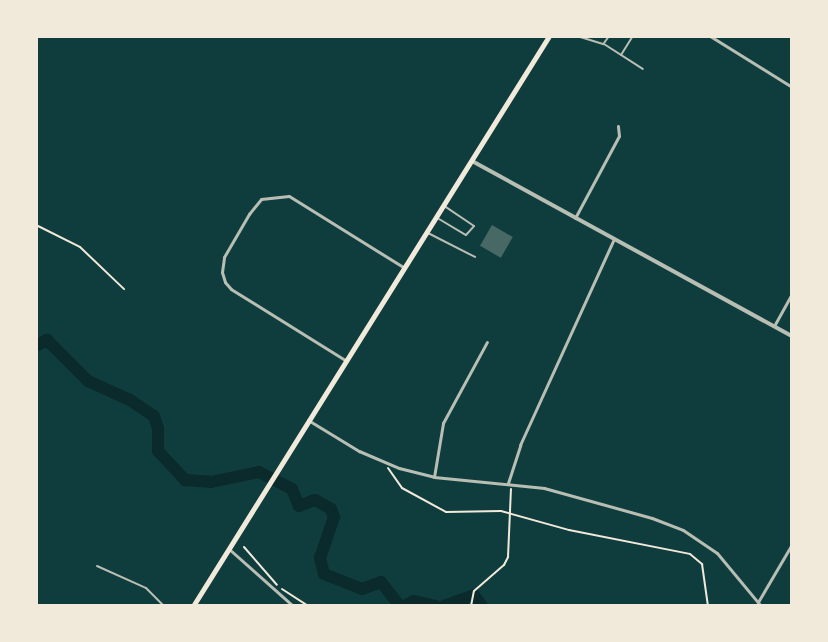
<!DOCTYPE html>
<style>
body{margin:0}
#map{position:relative;width:828px;height:642px;overflow:hidden;background:#0f3d3e;font-family:"PT Sans",sans-serif}
div>[style]{position:absolute}
.river>*{height:12px;margin:-6px;padding:0 6px;transform-origin:6px;border-radius:6px;background:#0a2a2b}
.building>*{inset:0;background:#486865;transform-origin:0 0}
.path>*{height:2px;margin:-1px;padding:0 1px;transform-origin:1px;border-radius:1px;background:#f1e9da}
.service>*{height:2px;margin:-1px;padding:0 1px;transform-origin:1px;border-radius:1px;background:#b8beb3}
.minor>*{height:3px;margin:-1.5px;padding:0 1.5px;transform-origin:1.5px;border-radius:1.5px;background:#b8beb3}
.tertiary>*{height:4px;margin:-2px;padding:0 2px;transform-origin:2px;border-radius:2px;background:#b8beb3}
.secondary>*{height:5px;margin:-2.5px;padding:0 2.5px;transform-origin:2.5px;border-radius:2.5px;background:#f1e9da}
span{translate:-50% -50%;white-space:nowrap;text-align:center;line-height:1.15;-webkit-text-stroke:8px #f1e9da;paint-order:stroke}
.frame{position:absolute;inset:0;border:38px solid #f1e9da;pointer-events:none}
</style>
<div id="map">
<div class="river">
<i style="left:36px;top:346px;width:13px;rotate:-29deg"></i>
<i style="left:47px;top:340px;width:58px;rotate:45deg"></i>
<i style="left:88px;top:381px;width:46px;rotate:24.3deg"></i>
<i style="left:130px;top:400px;width:29px;rotate:34deg"></i>
<i style="left:154px;top:416px;width:13px;rotate:72deg"></i>
<i style="left:158px;top:428px;width:23px;rotate:90deg"></i>
<i style="left:158px;top:451px;width:40px;rotate:47deg"></i>
<i style="left:185px;top:480px;width:26px;rotate:4deg"></i>
<i style="left:211px;top:482px;width:49px;rotate:-11.8deg"></i>
<i style="left:259px;top:472px;width:37px;rotate:27deg"></i>
<i style="left:292px;top:489px;width:18px;rotate:68deg"></i>
<i style="left:299px;top:506px;width:17px;rotate:-21deg"></i>
<i style="left:315px;top:500px;width:18px;rotate:29deg"></i>
<i style="left:331px;top:509px;width:9px;rotate:69deg"></i>
<i style="left:334px;top:517px;width:43px;rotate:108.9deg"></i>
<i style="left:320px;top:558px;width:16px;rotate:76deg"></i>
<i style="left:324px;top:574px;width:41px;rotate:21.5deg"></i>
<i style="left:362px;top:589px;width:20px;rotate:-20deg"></i>
<i style="left:381px;top:582px;width:31px;rotate:52deg"></i>
<i style="left:404px;top:606px;width:11px;rotate:-27deg"></i>
<i style="left:414px;top:601px;width:22px;rotate:13deg"></i>
<i style="left:444px;top:606px;width:32px;rotate:-20deg"></i>
<i style="left:474px;top:595px;width:14px;rotate:54deg"></i>
</div>
<div class="building">
<i style="left:492px;top:225px;width:24px;height:24px;rotate:30deg"></i>
</div>
<div class="path">
<i style="left:36px;top:225px;width:49px;rotate:26.6deg"></i>
<i style="left:80px;top:247px;width:61px;rotate:43.7deg"></i>
<i style="left:388px;top:468px;width:24px;rotate:55deg"></i>
<i style="left:402px;top:488px;width:50px;rotate:28.6deg"></i>
<i style="left:446px;top:512px;width:55px;rotate:-1deg"></i>
<i style="left:501px;top:511px;width:71px;rotate:15.6deg"></i>
<i style="left:569px;top:530px;width:123px;rotate:11.2deg"></i>
<i style="left:690px;top:554px;width:16px;rotate:40deg"></i>
<i style="left:702px;top:564px;width:42px;rotate:81.9deg"></i>
<i style="left:244px;top:547px;width:50px;rotate:49deg"></i>
<i style="left:282px;top:589px;width:31px;rotate:33deg"></i>
<i style="left:471px;top:606px;width:15px;rotate:-79deg"></i>
<i style="left:474px;top:591px;width:40px;rotate:-41deg"></i>
<i style="left:504px;top:565px;width:9px;rotate:-63deg"></i>
<i style="left:508px;top:557px;width:68px;rotate:-87.5deg"></i>
</div>
<div class="service">
<i style="left:577px;top:36px;width:28px;rotate:17deg"></i>
<i style="left:604px;top:44px;width:46px;rotate:32.7deg"></i>
<i style="left:604px;top:43px;width:9px;rotate:-54deg"></i>
<i style="left:621px;top:55px;width:22px;rotate:-58deg"></i>
<i style="left:439px;top:219px;width:31px;rotate:31deg"></i>
<i style="left:466px;top:235px;width:12px;rotate:-48deg"></i>
<i style="left:474px;top:226px;width:36px;rotate:-146deg"></i>
<i style="left:426px;top:232px;width:55px;rotate:27deg"></i>
<i style="left:97px;top:566px;width:54px;rotate:24.2deg"></i>
<i style="left:146px;top:588px;width:25px;rotate:45deg"></i>
</div>
<div class="minor">
<i style="left:710px;top:36px;width:97px;rotate:31.9deg"></i>
<i style="left:575px;top:218px;width:93px;rotate:-61.8deg"></i>
<i style="left:619px;top:136px;width:10px;rotate:-96deg"></i>
<i style="left:774px;top:326px;width:38px;rotate:-61deg"></i>
<i style="left:345px;top:360px;width:134px;rotate:-148.1deg"></i>
<i style="left:231px;top:289px;width:9px;rotate:-131deg"></i>
<i style="left:225px;top:282px;width:10px;rotate:-107deg"></i>
<i style="left:222px;top:272px;width:15px;rotate:-82deg"></i>
<i style="left:224px;top:257px;width:50px;rotate:-59.8deg"></i>
<i style="left:249px;top:214px;width:19px;rotate:-51deg"></i>
<i style="left:261px;top:199px;width:28px;rotate:-6deg"></i>
<i style="left:289px;top:196px;width:134px;rotate:31.9deg"></i>
<i style="left:308px;top:420px;width:60px;rotate:31.3deg"></i>
<i style="left:359px;top:451px;width:43px;rotate:23deg"></i>
<i style="left:399px;top:468px;width:36px;rotate:14deg"></i>
<i style="left:434px;top:477px;width:111px;rotate:5.7deg"></i>
<i style="left:544px;top:488px;width:112px;rotate:15.5deg"></i>
<i style="left:652px;top:518px;width:33px;rotate:21deg"></i>
<i style="left:683px;top:530px;width:41px;rotate:34.1deg"></i>
<i style="left:717px;top:553px;width:69px;rotate:50.3deg"></i>
<i style="left:434px;top:477px;width:55px;rotate:-80.5deg"></i>
<i style="left:443px;top:423px;width:92px;rotate:-61.5deg"></i>
<i style="left:508px;top:483px;width:40px;rotate:-72deg"></i>
<i style="left:520px;top:445px;width:226px;rotate:-65.5deg"></i>
<i style="left:229px;top:549px;width:86px;rotate:41.7deg"></i>
<i style="left:758px;top:602px;width:67px;rotate:-59.6deg"></i>
</div>
<div class="tertiary">
<i style="left:472px;top:161px;width:365px;rotate:28.7deg"></i>
</div>
<div class="secondary">
<i style="left:193px;top:606px;width:672px;rotate:-58.01deg"></i>
</div>
<div class="frame"></div>
</div>
